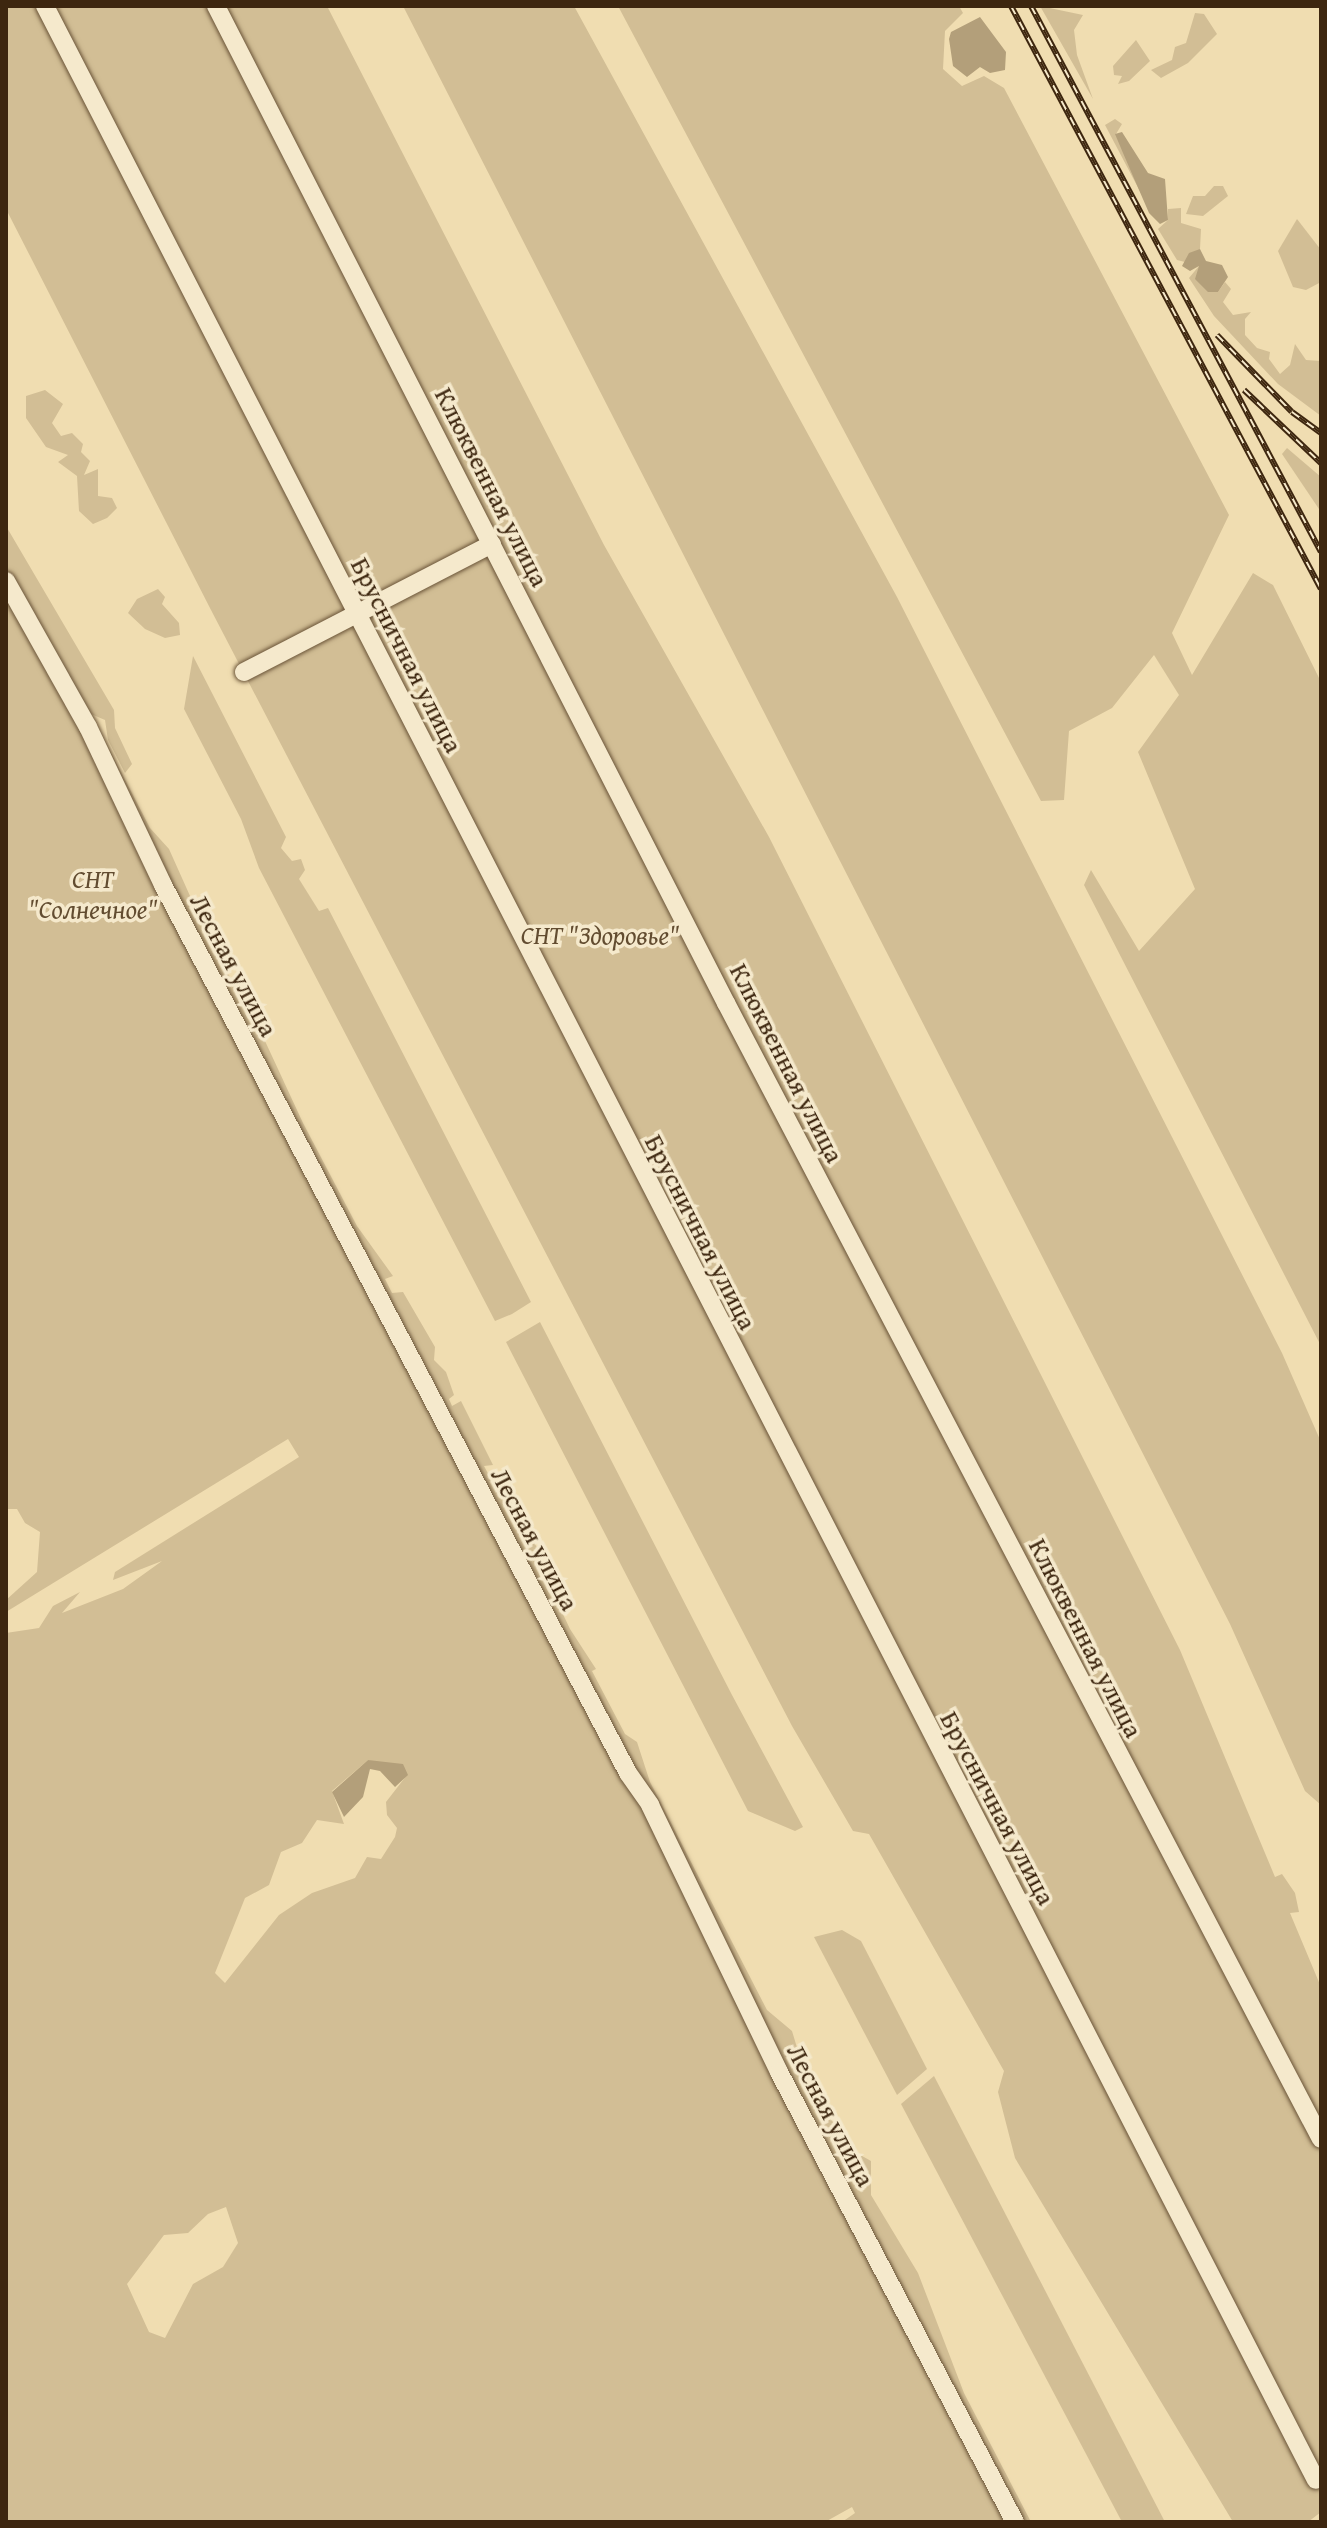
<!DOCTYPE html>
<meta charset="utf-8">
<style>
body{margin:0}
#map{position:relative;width:1327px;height:2528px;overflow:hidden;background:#f0ddb1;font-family:"Gentium Book Plus",serif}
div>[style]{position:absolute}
.green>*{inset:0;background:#d2be95}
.water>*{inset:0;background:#b39f7a}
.roads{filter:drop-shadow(0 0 2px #6a5438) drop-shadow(0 0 2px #6a5438)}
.minor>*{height:18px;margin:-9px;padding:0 9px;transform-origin:9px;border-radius:9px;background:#f5e9cc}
.rail>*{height:6px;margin-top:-3px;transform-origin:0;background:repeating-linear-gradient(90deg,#f5e9cc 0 9px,#3d260f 0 18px);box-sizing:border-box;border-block:2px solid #3d260f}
span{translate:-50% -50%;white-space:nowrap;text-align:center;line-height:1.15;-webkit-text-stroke:7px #f5e9cc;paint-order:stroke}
.street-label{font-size:26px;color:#3d260f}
.park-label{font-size:26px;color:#624c30;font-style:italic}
.frame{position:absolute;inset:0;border:8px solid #3d260f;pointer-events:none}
</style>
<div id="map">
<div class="green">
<i style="clip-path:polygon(6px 6px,327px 6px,604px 545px,769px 837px,1180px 1650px,1275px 1877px,1282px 1874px,1295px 1893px,1299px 1912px,1290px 1913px,1321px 1987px,1321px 2512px,1308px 2522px,1233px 2522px,1015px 2158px,998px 2092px,1004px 2071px,869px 1834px,853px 1831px,792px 1726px,211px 610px,6px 209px)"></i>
<i style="clip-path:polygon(403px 6px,574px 6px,897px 597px,1282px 1353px,1321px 1442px,1321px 1805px,1305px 1791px,1230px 1624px)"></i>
<i style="clip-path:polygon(618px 6px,959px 6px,963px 13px,945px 31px,943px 69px,962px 86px,984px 76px,1004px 88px,1229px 515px,1172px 633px,1192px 675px,1253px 573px,1273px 585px,1321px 682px,1321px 1346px,1084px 885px,1091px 870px,1139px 951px,1195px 889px,1138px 752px,1179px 695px,1154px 655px,1112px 708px,1069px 731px,1064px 800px,1041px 801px)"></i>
<i style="clip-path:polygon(1040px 6px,1083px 15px,1074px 30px,1077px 55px,1093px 99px)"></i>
<i style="clip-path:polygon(1195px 13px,1204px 14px,1217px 34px,1188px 63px,1161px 78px,1151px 70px,1172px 60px,1175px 47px,1186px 43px)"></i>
<i style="clip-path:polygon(1136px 40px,1150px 61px,1129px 81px,1118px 84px,1122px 76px,1114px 75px,1113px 66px)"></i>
<i style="clip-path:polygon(1115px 119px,1122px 124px,1116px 134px,1143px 197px,1105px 125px)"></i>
<i style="clip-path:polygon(1214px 186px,1223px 186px,1228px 196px,1203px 216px,1186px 214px,1193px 196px,1205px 196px)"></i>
<i style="clip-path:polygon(1181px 208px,1181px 223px,1201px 229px,1200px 249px,1185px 262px,1177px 260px,1158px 229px,1168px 220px,1168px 209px)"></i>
<i style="clip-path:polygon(1297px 219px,1321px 250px,1321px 282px,1306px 290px,1293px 287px,1278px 251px)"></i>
<i style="clip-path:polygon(1199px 266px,1213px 289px,1218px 292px,1225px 282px,1231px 289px,1223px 302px,1233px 315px,1251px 312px,1245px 319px,1245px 335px,1257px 348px,1270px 352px,1269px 359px,1280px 374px,1290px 365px,1295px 344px,1306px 360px,1321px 361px,1321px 416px,1278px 384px,1214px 316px,1189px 278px)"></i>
<i style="clip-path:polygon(45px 390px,63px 404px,52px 423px,61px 436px,72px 433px,83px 444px,81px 452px,90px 461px,84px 475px,98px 469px,98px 496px,112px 498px,117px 508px,107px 518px,93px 524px,79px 511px,77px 476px,58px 462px,68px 455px,46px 447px,26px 418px,26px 396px)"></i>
<i style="clip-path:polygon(1287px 448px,1321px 477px,1321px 512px,1282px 454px)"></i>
<i style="clip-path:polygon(evenodd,6px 526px,114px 710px,115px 728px,132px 764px,125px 773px,108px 740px,105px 720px,91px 714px,150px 828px,169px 849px,220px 963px,266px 1026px,265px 1041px,303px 1123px,357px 1226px,393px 1276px,385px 1279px,392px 1293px,403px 1292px,435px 1347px,434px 1360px,446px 1372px,454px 1395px,449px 1399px,452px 1406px,461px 1401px,493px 1465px,484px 1466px,492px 1481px,498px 1477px,546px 1564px,550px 1587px,570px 1629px,596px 1669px,592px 1671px,625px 1734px,637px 1742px,650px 1782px,767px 2010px,792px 2031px,802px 2064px,846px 2147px,871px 2161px,871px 2195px,918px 2273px,964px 2393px,1031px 2522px,842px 2522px,855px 2513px,852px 2507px,825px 2522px,6px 2522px,6px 1633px,39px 1628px,53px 1606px,80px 1592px,62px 1613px,123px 1589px,162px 1561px,113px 1580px,115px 1572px,299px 1457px,288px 1439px,6px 1612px,6px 1600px,37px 1572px,40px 1532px,25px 1523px,17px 1509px,6px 1509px,6px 526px,368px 1760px,407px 1775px,386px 1802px,387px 1815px,397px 1828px,395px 1837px,381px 1859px,367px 1857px,355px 1878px,312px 1893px,279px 1915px,225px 1983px,215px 1973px,245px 1898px,269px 1885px,281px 1852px,302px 1843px,317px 1820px,344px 1824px,332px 1791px,368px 1760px,6px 526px,226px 2207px,238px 2243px,223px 2267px,193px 2284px,165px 2338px,149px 2332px,127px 2284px,164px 2235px,188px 2233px,208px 2214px,226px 2207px)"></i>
<i style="clip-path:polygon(158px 589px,165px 597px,162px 604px,179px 623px,180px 635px,165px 638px,145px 629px,128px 613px,137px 599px)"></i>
<i style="clip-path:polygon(193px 656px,286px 837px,281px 848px,292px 861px,301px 859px,305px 870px,299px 879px,319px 911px,328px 908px,531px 1302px,512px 1314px,495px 1321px,259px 868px,241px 819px,184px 709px)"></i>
<i style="clip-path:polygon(540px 1322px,732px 1695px,803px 1827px,795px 1831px,748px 1811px,506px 1342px)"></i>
<i style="clip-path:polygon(842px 1930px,861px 1941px,927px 2069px,897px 2095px,814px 1937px)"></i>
<i style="clip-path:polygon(934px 2076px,1165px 2522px,1122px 2522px,901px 2104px)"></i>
</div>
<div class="water">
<i style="clip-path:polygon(980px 17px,1006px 52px,1005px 70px,990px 73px,980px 67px,967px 77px,953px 66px,949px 39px,951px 32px)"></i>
<i style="clip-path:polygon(1122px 132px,1148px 173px,1165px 179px,1168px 220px,1160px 224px,1149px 213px,1123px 153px,1115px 134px)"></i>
<i style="clip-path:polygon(1200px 249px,1206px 261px,1222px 265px,1228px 277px,1218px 292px,1208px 292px,1195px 279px,1199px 266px,1190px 271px,1182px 266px,1189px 253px)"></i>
<i style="clip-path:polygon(368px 1760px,403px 1764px,408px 1775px,395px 1787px,380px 1771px,370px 1769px,363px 1797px,344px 1817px,332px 1792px)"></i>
</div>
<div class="roads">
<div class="minor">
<i style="left:45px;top:6px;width:2781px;rotate:62.81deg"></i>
<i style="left:216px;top:6px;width:1120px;rotate:62.91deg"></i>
<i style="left:726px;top:1003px;width:1282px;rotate:62.36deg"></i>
<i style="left:6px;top:581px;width:167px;rotate:60.7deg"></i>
<i style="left:88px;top:727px;width:175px;rotate:64.6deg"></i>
<i style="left:163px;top:885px;width:1002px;rotate:62.36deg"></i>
<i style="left:628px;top:1773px;width:39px;rotate:55deg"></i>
<i style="left:650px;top:1805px;width:297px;rotate:64.2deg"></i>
<i style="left:779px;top:2072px;width:508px;rotate:62.33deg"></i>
<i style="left:244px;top:672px;width:279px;rotate:-27.3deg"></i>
</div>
</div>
<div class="rail">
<i style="left:1011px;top:6px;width:660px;rotate:62deg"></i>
<i style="left:1031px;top:6px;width:618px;rotate:62.03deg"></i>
<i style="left:1217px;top:335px;width:107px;rotate:45.8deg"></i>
<i style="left:1292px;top:412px;width:36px;rotate:36deg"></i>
<i style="left:1244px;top:390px;width:106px;rotate:43.5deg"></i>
</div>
<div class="street-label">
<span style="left:492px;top:487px;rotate:63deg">Клюквенная улица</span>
<span style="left:407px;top:655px;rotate:63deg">Брусничная улица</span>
<span style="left:234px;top:965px;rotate:62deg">Лесная улица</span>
<span style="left:787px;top:1063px;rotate:63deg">Клюквенная улица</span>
<span style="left:701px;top:1232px;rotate:63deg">Брусничная улица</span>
<span style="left:535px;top:1539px;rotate:62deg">Лесная улица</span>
<span style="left:1086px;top:1638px;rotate:63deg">Клюквенная улица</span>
<span style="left:998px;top:1808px;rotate:62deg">Брусничная улица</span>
<span style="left:831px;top:2115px;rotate:62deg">Лесная улица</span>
</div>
<div class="park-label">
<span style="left:93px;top:894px">СНТ<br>"Солнечное"</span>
<span style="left:600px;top:935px">СНТ "Здоровье"</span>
</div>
<div class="frame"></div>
</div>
